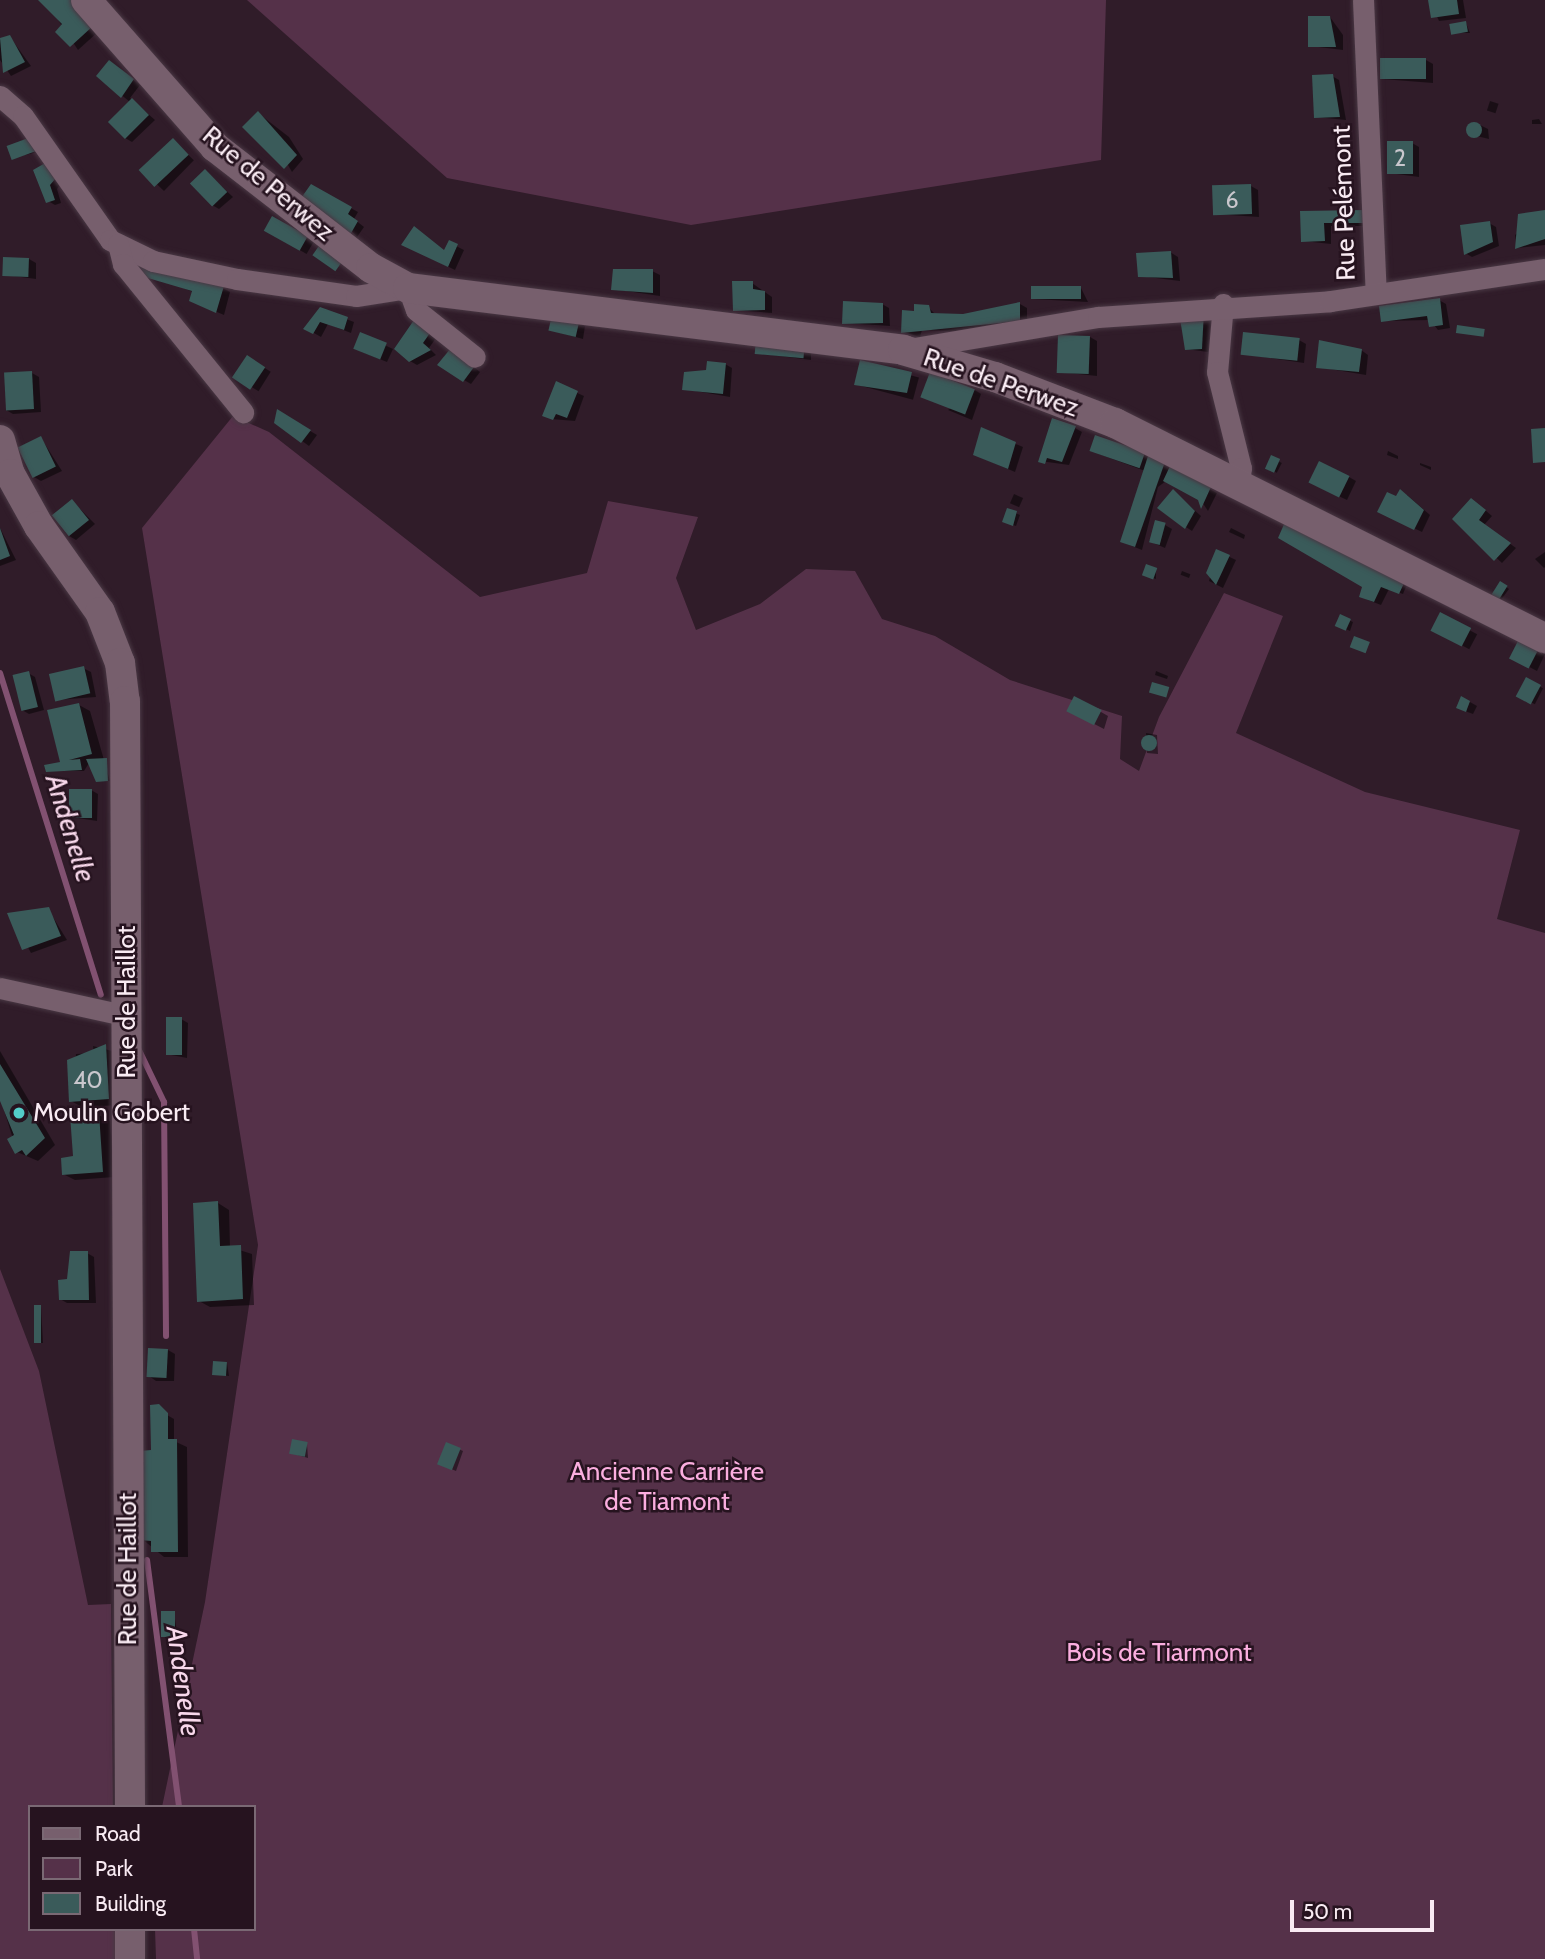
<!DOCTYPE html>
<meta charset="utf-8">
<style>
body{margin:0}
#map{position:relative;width:1545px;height:1959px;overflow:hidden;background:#301c29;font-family:Cabin,sans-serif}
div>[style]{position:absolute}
.green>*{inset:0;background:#553149}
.shadow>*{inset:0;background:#0007;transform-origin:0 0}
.stream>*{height:6px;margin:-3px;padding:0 3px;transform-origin:3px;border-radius:3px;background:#825171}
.building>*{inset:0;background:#3a5b5a;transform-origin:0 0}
.round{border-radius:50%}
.roads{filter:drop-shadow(0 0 2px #493844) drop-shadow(0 0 2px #493844)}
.street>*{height:21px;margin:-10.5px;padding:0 10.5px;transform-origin:10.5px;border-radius:10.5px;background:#775f6d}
.secondary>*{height:30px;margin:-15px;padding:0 15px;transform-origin:15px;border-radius:15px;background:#775f6d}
.dots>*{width:19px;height:19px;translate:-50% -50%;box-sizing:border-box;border:4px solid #26131f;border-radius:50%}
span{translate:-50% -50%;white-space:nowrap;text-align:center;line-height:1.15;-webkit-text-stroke:5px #26131f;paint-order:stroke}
.number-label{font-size:23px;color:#c9c7cd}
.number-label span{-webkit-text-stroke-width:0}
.street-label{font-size:26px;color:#f9ebf3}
.poi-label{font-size:26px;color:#f9ebf3}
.left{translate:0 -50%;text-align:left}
.park-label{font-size:26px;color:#fbaedf}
.water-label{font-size:28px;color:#f8d8eb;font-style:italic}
.legend{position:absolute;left:28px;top:1805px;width:228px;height:126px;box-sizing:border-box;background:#26131f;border:2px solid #7a6974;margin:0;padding:9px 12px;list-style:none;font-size:21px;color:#f9ebf3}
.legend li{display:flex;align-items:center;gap:14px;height:35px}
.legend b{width:35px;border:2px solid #7a6974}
.scale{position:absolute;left:1290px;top:1900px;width:144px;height:32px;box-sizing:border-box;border:4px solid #f9ebf3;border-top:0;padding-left:9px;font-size:21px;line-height:24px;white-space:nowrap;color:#f9ebf3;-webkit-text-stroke:5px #26131f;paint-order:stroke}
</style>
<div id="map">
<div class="green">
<i style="clip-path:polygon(247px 0,1106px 0,1101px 160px,691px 225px,447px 178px)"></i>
<i style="clip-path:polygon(233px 416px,269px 432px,480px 597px,587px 573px,608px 501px,698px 517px,676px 578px,696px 630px,760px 604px,806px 569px,855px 571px,882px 619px,935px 636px,1010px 680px,1122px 716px,1120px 759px,1139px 771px,1159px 717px,1224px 593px,1283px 616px,1236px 733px,1365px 792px,1520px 830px,1497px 919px,1545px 933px,1545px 1959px,156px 1959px,155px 1929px,254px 1929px,254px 1807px,162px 1807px,205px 1602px,258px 1245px,142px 528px)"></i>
<i style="clip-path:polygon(0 1269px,39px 1371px,88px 1605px,111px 1604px,113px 1807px,30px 1807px,30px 1929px,115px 1929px,116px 1959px,0 1959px)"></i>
</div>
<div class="shadow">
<i style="clip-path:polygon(45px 0,73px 0,99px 31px,78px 50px)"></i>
<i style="clip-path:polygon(1430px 0,1463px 0,1466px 18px,1439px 21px)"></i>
<i style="clip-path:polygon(1330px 17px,1343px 35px,1343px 50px,1310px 46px)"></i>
<i style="clip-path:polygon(1466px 23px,1470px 33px,1453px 33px)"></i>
<i style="clip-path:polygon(10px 37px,31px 66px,11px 76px,0 60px,0 40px)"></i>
<i style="clip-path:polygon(1426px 60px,1433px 64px,1433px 83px,1382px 79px)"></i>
<i style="clip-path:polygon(117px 67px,140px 85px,130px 98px,155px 120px,132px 142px,125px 138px,130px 102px,98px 76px)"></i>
<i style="clip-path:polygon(1332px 76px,1339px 80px,1346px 120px,1316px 117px)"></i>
<i style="left:1490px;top:101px;width:9px;height:10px;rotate:18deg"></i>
<i style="clip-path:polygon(258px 113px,289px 137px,303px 159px,292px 172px)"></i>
<i style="clip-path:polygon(1539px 119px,1542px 124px,1532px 124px,1532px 120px)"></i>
<i style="clip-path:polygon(1480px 125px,1488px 129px,1489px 139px,1468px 134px,1467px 127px)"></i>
<i style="clip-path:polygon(31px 139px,38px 152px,11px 158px)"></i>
<i style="left:173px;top:140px;width:29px;height:43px;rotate:44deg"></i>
<i style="clip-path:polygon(1412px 143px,1419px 147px,1419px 177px,1389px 173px)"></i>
<i style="clip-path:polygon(47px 164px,62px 183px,57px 189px,61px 203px,55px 205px,48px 201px)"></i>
<i style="clip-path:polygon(205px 171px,233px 197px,219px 209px,212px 205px)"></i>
<i style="clip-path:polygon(311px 186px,358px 212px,354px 219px,364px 227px,357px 237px)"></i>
<i style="clip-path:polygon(1251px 186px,1258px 190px,1259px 217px,1214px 214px)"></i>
<i style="clip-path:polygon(1545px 211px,1545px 245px,1517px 248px,1515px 235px)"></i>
<i style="clip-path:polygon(1365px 212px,1372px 226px,1331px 226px,1331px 244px,1303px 241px,1302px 213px)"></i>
<i style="left:272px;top:218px;width:48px;height:14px;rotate:30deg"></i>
<i style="clip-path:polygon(1489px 223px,1496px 227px,1499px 246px,1472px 257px,1465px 253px)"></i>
<i style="clip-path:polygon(450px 243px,464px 250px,455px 270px,410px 248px,445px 251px)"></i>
<i style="clip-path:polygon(1170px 252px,1178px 257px,1180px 281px,1140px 276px)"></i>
<i style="clip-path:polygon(29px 259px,36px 263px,36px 279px,6px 275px)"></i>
<i style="clip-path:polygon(136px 268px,223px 288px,230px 292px,224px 315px,198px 304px,193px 292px)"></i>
<i style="clip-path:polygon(652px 271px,660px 275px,660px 296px,613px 289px)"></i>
<i style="clip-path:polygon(752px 283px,772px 297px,772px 313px,735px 310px)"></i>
<i style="clip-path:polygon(1081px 288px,1088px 302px,1033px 299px,1033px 289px)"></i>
<i style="clip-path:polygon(1439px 300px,1446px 304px,1450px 328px,1438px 330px,1430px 320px,1383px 321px)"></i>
<i style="clip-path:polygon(882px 304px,889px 308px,890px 326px,844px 323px)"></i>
<i style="clip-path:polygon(1020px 304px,1027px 308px,1027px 325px,985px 332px,922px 330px,920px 337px,903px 332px,928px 307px,936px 315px,964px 316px)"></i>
<i style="clip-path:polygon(320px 309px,354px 322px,351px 333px,328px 324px,321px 337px,305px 328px)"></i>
<i style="clip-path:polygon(1181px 314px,1211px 317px,1208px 352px,1186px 349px)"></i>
<i style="clip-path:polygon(578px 322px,585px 326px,583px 339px,550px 330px)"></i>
<i style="clip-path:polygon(415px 323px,436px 338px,429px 348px,436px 355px,417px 365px,410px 361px)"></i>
<i style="clip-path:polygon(361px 334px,393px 349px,387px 362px,362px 352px)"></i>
<i style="clip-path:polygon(1090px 337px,1097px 341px,1097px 376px,1059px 372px)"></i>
<i style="clip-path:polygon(1299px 340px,1306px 344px,1304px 363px,1243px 354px)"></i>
<i style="clip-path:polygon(811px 349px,811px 360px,756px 353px)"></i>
<i style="clip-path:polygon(1361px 350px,1368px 355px,1366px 375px,1318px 367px)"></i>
<i style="clip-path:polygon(458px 354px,480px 372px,471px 384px,464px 380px)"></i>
<i style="left:247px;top:357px;width:28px;height:23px;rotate:32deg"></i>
<i style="left:861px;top:362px;width:60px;height:23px;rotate:15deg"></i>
<i style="clip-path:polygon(725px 364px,732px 368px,730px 397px,684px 389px)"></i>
<i style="clip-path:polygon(32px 373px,39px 377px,41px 412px,13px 414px,6px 410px)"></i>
<i style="clip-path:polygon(557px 384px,584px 396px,575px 421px,551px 419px)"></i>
<i style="clip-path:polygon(975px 390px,981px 394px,972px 420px,948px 410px)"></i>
<i style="clip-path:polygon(278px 412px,317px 435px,309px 446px,276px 422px)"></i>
<i style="clip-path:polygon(1075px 428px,1082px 432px,1069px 465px,1040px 461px)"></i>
<i style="clip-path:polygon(982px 430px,1023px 447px,1015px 472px,982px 458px)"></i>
<i style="clip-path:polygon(41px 438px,62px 471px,41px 481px,34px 477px)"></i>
<i style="clip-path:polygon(1388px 451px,1398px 456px,1398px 459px,1387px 455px)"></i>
<i style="clip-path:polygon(1099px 454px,1145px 454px,1217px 493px,1208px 511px,1200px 499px,1166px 481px,1158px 487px,1142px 550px,1122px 542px,1145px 471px)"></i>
<i style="left:1272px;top:458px;width:11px;height:11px;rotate:27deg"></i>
<i style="clip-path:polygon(1420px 463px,1431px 467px,1431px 470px,1420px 465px)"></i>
<i style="clip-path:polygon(1349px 477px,1356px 481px,1347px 500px,1317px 486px)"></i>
<i style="clip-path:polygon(1173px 491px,1201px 516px,1192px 531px,1186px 527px)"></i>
<i style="left:1014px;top:494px;width:10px;height:10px;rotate:24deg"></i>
<i style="clip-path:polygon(1407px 495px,1430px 515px,1422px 532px,1387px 515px,1397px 498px)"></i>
<i style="clip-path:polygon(72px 501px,95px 524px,76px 540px,69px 536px)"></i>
<i style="clip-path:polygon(1478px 504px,1492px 516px,1484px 525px,1516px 548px,1502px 563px,1454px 519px)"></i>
<i style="clip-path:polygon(1008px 510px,1020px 515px,1016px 526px,1007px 523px)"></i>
<i style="clip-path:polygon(1165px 525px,1172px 529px,1165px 548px,1149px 541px)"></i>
<i style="clip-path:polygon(0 528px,16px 560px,0 566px)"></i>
<i style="clip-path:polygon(1231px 528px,1245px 535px,1244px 539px,1229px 532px)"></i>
<i style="clip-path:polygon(1280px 537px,1407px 584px,1403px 594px,1389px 589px,1381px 605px,1368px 600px,1361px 596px,1365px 586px)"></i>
<i style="clip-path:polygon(1217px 551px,1236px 560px,1223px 588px,1209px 581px)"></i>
<i style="clip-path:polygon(1545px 552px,1545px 567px,1544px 568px,1535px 559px)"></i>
<i style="clip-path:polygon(1156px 570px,1156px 579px,1147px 576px)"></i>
<i style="left:1182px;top:571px;width:9px;height:4px;rotate:21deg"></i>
<i style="left:1501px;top:583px;width:10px;height:13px;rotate:37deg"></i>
<i style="left:1441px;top:615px;width:41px;height:17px;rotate:28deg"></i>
<i style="clip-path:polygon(1341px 617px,1353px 622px,1350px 631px,1337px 625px)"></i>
<i style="clip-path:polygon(1520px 641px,1545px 654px,1537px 671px,1516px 660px)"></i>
<i style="clip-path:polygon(83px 668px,91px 672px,96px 697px,56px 700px)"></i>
<i style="clip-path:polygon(1156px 671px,1168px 676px,1167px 679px,1155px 675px)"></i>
<i style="clip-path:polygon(28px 673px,35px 677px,44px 710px,29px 714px,22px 710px)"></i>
<i style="left:1527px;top:680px;width:18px;height:18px;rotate:27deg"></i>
<i style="clip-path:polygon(1470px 702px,1477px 706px,1473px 714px,1465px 711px)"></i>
<i style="clip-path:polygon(79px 705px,90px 711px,110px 781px,97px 780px,89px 763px,84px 771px,47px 771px,62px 764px)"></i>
<i style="clip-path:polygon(1069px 711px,1101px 712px,1108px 716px,1104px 729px)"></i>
<i style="clip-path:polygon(1146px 733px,1157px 735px,1158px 754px,1147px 753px)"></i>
<i style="clip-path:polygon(91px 790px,98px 794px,97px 821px,71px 817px)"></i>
<i style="clip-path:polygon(48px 909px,67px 940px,31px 953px,10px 914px)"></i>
<i style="clip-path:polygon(181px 1019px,188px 1023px,187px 1058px,166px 1054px)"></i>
<i style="clip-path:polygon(93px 1046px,116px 1052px,120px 1105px,82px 1107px,71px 1101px,76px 1054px,94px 1053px)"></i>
<i style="clip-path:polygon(0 1051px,55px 1145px,38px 1161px,17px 1152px,0 1097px)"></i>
<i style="clip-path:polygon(99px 1115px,110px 1121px,114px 1177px,75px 1180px,63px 1174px)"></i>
<i style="clip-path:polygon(218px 1203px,229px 1210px,230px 1247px,252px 1254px,254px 1305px,210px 1307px,199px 1301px)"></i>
<i style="clip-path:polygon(87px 1253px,94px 1257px,96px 1303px,67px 1303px,60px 1299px)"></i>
<i style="clip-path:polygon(41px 1307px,43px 1343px,38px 1343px,35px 1342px)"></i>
<i style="clip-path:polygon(168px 1350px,175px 1354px,174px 1381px,156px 1381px,149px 1376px)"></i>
<i style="clip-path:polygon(227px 1363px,229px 1376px,214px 1374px)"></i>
<i style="clip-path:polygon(167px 1415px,174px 1419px,174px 1441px,187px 1447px,188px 1557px,164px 1557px,142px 1539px,153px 1452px)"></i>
<i style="clip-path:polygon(307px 1444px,308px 1458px,291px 1453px)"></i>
<i style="clip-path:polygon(447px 1444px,463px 1451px,456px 1471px,442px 1465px)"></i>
<i style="clip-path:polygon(174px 1613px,178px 1638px,166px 1638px,163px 1636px)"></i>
</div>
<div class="stream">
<i style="left:0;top:673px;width:337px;rotate:72.6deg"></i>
<i style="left:139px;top:1050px;width:58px;rotate:64.3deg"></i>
<i style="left:164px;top:1102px;width:234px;rotate:89.5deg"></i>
<i style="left:147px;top:1560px;width:249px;rotate:82.6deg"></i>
<i style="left:194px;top:1929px;width:30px;rotate:84deg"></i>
</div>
<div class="building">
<i style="clip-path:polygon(38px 0,71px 0,93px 26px,70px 47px,55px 32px,62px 24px)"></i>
<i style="clip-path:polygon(1428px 0,1457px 0,1459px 14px,1431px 18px)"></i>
<i style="clip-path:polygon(1308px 16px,1330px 16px,1336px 47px,1308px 47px)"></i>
<i style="left:1466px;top:21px;width:11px;height:17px;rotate:80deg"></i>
<i style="clip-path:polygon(10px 35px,25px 62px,3px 73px,0 38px)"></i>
<i style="left:1426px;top:58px;width:21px;height:46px;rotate:90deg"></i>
<i style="clip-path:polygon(109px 60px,134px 79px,121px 98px,96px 76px)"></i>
<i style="clip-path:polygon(1333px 74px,1340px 117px,1314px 118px,1312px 75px)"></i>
<i style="left:132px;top:98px;width:24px;height:34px;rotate:45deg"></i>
<i style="clip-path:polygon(258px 111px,297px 155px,284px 169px,242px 127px)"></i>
<i class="round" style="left:1466px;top:122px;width:16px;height:16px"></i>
<i style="left:31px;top:137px;width:15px;height:26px;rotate:70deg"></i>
<i style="left:173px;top:138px;width:23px;height:47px;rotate:47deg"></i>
<i style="left:1413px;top:141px;width:33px;height:26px;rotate:90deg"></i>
<i style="clip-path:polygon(47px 162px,56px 178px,50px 185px,55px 200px,46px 203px,33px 170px)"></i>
<i style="left:205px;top:169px;width:32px;height:21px;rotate:46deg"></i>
<i style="clip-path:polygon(311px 184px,352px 207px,348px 214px,358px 221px,350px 235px,299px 201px)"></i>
<i style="left:1251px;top:184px;width:30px;height:39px;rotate:88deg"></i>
<i style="clip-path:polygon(1365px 210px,1366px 223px,1324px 223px,1325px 241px,1301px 242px,1300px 211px)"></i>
<i style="clip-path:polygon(1545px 210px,1545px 239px,1515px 249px,1518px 214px)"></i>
<i style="left:272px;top:216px;width:41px;height:17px;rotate:29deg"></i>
<i style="clip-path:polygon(1490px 221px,1493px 242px,1464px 255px,1460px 225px)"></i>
<i style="clip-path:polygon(414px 226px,444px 250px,449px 240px,458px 244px,448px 267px,401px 245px)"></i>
<i style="left:321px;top:243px;width:28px;height:15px;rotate:35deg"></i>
<i style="clip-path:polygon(1171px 251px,1173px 278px,1138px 277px,1136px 253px)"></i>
<i style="left:3px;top:257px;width:26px;height:19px;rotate:2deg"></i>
<i style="clip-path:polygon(139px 259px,224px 286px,216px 313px,189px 301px,192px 291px,141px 276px,134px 269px)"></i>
<i style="clip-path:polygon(613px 269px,653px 269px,653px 293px,611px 290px)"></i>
<i style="clip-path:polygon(732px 281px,753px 281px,753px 289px,765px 291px,765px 310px,733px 311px)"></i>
<i style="left:1081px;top:286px;width:13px;height:50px;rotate:90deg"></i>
<i style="clip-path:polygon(1440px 298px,1443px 325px,1429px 327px,1427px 316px,1381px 322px,1379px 306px)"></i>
<i style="clip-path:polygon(843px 301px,883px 303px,883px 323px,842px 324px)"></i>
<i style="clip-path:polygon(1020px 302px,1020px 321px,901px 333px,902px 310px,914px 311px,914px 304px,929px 305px,931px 313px,963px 314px)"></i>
<i style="clip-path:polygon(320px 307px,348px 317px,344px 330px,320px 322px,313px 334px,303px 329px)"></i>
<i style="clip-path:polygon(1204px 311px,1202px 349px,1185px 350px,1179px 312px)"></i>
<i style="left:552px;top:315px;width:28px;height:16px;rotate:13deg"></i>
<i style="clip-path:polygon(414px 320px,430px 333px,423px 343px,431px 350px,409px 362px,394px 349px)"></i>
<i style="left:1457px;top:325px;width:28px;height:8px;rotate:8deg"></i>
<i style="left:360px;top:332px;width:29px;height:18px;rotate:22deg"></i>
<i style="left:1243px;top:332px;width:57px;height:23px;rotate:6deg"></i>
<i style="left:1058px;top:335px;width:32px;height:38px;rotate:2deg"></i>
<i style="left:756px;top:339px;width:49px;height:15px;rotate:5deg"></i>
<i style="clip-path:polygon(1319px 340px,1362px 349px,1359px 372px,1316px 368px)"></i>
<i style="clip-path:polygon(451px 348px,474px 367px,463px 382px,437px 365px)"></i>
<i style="left:247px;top:355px;width:22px;height:27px;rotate:34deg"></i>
<i style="clip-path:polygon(860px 360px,912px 372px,907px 393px,854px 385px)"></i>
<i style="clip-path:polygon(707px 361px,726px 363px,723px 394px,682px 390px,684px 372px,706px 370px)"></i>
<i style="left:32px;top:371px;width:38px;height:28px;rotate:87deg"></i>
<i style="left:930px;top:372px;width:48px;height:27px;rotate:21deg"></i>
<i style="clip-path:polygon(556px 381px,578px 391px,567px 418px,556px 414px,553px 420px,542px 416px)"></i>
<i style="clip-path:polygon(277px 409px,311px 430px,301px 443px,274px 423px)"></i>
<i style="clip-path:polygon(1052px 418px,1076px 426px,1062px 462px,1047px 458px,1045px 464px,1038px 462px)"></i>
<i style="clip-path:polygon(981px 427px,1016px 442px,1008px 469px,973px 455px)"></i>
<i style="clip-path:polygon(1545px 428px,1545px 462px,1533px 463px,1531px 429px)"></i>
<i style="left:1095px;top:435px;width:53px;height:17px;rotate:19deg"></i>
<i style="left:41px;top:436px;width:34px;height:26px;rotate:64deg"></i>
<i style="clip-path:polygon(1149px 453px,1165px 462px,1135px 547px,1120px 542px)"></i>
<i style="left:1271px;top:455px;width:10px;height:15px;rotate:24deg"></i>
<i style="left:1319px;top:461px;width:34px;height:24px;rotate:26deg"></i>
<i style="clip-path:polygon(1170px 466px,1211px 487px,1201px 509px,1198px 500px,1163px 481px)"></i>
<i style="clip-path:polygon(1173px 489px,1195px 511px,1185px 529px,1157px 508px)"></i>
<i style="clip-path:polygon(1400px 489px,1424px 510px,1414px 530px,1377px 512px,1387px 492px,1396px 496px)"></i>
<i style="clip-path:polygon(1471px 498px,1486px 510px,1479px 520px,1511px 543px,1494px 561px,1452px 519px)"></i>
<i style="left:72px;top:499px;width:27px;height:26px;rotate:51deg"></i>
<i style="clip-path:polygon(1007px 508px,1017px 511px,1013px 526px,1002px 522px)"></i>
<i style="left:1155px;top:520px;width:11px;height:23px;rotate:15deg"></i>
<i style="clip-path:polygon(1285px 522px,1405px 581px,1399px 594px,1381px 587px,1374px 602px,1359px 597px,1362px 587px,1278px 538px)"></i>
<i style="clip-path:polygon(0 528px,10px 556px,0 560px)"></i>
<i style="clip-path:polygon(1216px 549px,1230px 555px,1216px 585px,1206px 573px)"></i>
<i style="left:1146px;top:564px;width:12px;height:12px;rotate:20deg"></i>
<i style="left:1500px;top:581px;width:9px;height:16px;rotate:32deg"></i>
<i style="left:1440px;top:612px;width:35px;height:21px;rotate:27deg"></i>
<i style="left:1340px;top:614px;width:12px;height:13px;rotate:24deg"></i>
<i style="left:1354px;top:636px;width:17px;height:12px;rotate:21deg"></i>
<i style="left:1519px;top:639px;width:22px;height:22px;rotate:27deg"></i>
<i style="left:84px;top:666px;width:28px;height:36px;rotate:77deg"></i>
<i style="left:29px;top:671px;width:37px;height:17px;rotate:76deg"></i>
<i style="left:1526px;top:677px;width:17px;height:22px;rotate:28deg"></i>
<i style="left:1152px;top:682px;width:18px;height:11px;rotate:16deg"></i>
<i style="left:1074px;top:696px;width:31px;height:17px;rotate:27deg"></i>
<i style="clip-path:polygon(1461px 696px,1470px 701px,1466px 712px,1456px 708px)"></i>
<i style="clip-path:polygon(79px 703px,92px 754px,69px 760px,80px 759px,82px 770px,46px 772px,44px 765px,60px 762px,47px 710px)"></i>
<i class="round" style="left:1141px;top:735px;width:16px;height:16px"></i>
<i style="clip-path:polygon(107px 758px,108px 781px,96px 782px,86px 759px)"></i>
<i style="left:69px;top:789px;width:23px;height:29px"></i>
<i style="clip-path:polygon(49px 907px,61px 936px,22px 950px,7px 913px)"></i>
<i style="left:166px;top:1017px;width:16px;height:38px"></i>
<i style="clip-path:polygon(106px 1044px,109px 1099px,69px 1102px,67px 1060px)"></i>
<i style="clip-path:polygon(0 1064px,45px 1138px,26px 1156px,22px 1150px,15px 1154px,7px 1139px,14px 1135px,0 1101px)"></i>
<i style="clip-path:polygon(99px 1113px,103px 1172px,62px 1175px,61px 1158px,73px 1156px,70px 1115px)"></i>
<i style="clip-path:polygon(218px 1201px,220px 1246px,241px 1245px,243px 1299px,197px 1302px,193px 1203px)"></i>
<i style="clip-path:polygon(70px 1251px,88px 1251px,89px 1300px,59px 1300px,58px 1280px,67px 1279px)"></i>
<i style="left:34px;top:1305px;width:7px;height:38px"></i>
<i style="left:148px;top:1348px;width:20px;height:29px;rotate:3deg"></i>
<i style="left:213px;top:1361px;width:14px;height:14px;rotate:4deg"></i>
<i style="clip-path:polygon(159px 1404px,168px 1413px,168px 1439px,177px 1439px,178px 1552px,151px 1552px,151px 1541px,140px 1540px,140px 1451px,151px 1450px,150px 1405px)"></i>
<i style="left:292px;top:1439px;width:16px;height:15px;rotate:11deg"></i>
<i style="left:446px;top:1442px;width:16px;height:24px;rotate:22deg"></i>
<i style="left:175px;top:1611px;width:26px;height:14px;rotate:90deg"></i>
</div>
<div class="roads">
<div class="street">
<i style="left:1363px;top:0;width:293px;rotate:87.5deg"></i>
<i style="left:0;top:96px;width:30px;rotate:41deg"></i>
<i style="left:23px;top:116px;width:151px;rotate:54.9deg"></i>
<i style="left:110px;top:240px;width:48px;rotate:26deg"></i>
<i style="left:153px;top:261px;width:86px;rotate:12.1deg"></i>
<i style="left:237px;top:279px;width:120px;rotate:8.1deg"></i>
<i style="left:356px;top:296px;width:53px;rotate:-8.7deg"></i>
<i style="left:408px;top:288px;width:23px;rotate:70deg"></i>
<i style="left:416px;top:310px;width:75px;rotate:38.5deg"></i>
<i style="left:118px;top:244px;width:21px;rotate:76deg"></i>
<i style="left:123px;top:264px;width:191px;rotate:51deg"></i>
<i style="left:1223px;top:304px;width:68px;rotate:95deg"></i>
<i style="left:1217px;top:372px;width:99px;rotate:76deg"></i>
<i style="left:1241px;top:468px;width:15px;rotate:98deg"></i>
<i style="left:908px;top:349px;width:193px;rotate:-9.6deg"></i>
<i style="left:1098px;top:317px;width:233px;rotate:-3.9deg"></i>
<i style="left:1330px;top:301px;width:217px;rotate:-8.5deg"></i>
<i style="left:0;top:988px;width:131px;rotate:12.3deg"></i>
</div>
<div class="secondary">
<i style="left:86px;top:0;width:196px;rotate:48.7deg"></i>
<i style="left:215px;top:147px;width:197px;rotate:37.8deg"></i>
<i style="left:371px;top:268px;width:42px;rotate:28.4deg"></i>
<i style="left:408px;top:288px;width:499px;rotate:7.1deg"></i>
<i style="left:903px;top:350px;width:96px;rotate:16.4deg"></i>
<i style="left:995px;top:377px;width:129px;rotate:21deg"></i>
<i style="left:1115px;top:423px;width:481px;rotate:26.6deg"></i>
<i style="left:0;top:440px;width:35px;rotate:74deg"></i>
<i style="left:10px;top:474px;width:60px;rotate:60.9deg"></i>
<i style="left:39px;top:526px;width:105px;rotate:54.7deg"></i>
<i style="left:100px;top:612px;width:55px;rotate:68.6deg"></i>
<i style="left:120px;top:663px;width:38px;rotate:83deg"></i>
<i style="left:125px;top:701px;width:1106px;rotate:89.74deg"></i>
<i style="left:130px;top:1929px;width:30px;rotate:90deg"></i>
</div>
</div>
<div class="dots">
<i style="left:19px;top:1113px;background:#53cdc9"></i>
</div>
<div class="number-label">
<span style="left:1400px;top:158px">2</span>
<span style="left:1232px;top:200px">6</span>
<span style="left:88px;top:1080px">40</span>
</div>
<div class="street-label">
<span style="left:268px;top:184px;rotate:40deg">Rue de Perwez</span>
<span style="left:1344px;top:203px;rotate:-92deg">Rue Pelémont</span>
<span style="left:1001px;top:383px;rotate:19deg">Rue de Perwez</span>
<span style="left:127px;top:1002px;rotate:-90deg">Rue de Haillot</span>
<span style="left:128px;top:1569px;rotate:-90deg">Rue de Haillot</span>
</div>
<div class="poi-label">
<span class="left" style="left:33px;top:1113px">Moulin Gobert</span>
</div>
<div class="park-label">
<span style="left:667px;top:1487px">Ancienne Carrière<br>de Tiamont</span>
<span style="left:1159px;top:1653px">Bois de Tiarmont</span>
</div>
<div class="water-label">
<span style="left:71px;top:828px;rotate:73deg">Andenelle</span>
<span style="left:184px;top:1681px;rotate:82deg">Andenelle</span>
</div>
<ul class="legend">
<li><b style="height:9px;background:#775f6d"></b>Road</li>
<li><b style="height:19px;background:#553149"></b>Park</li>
<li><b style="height:19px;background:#3a5b5a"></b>Building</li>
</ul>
<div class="scale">50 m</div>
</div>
